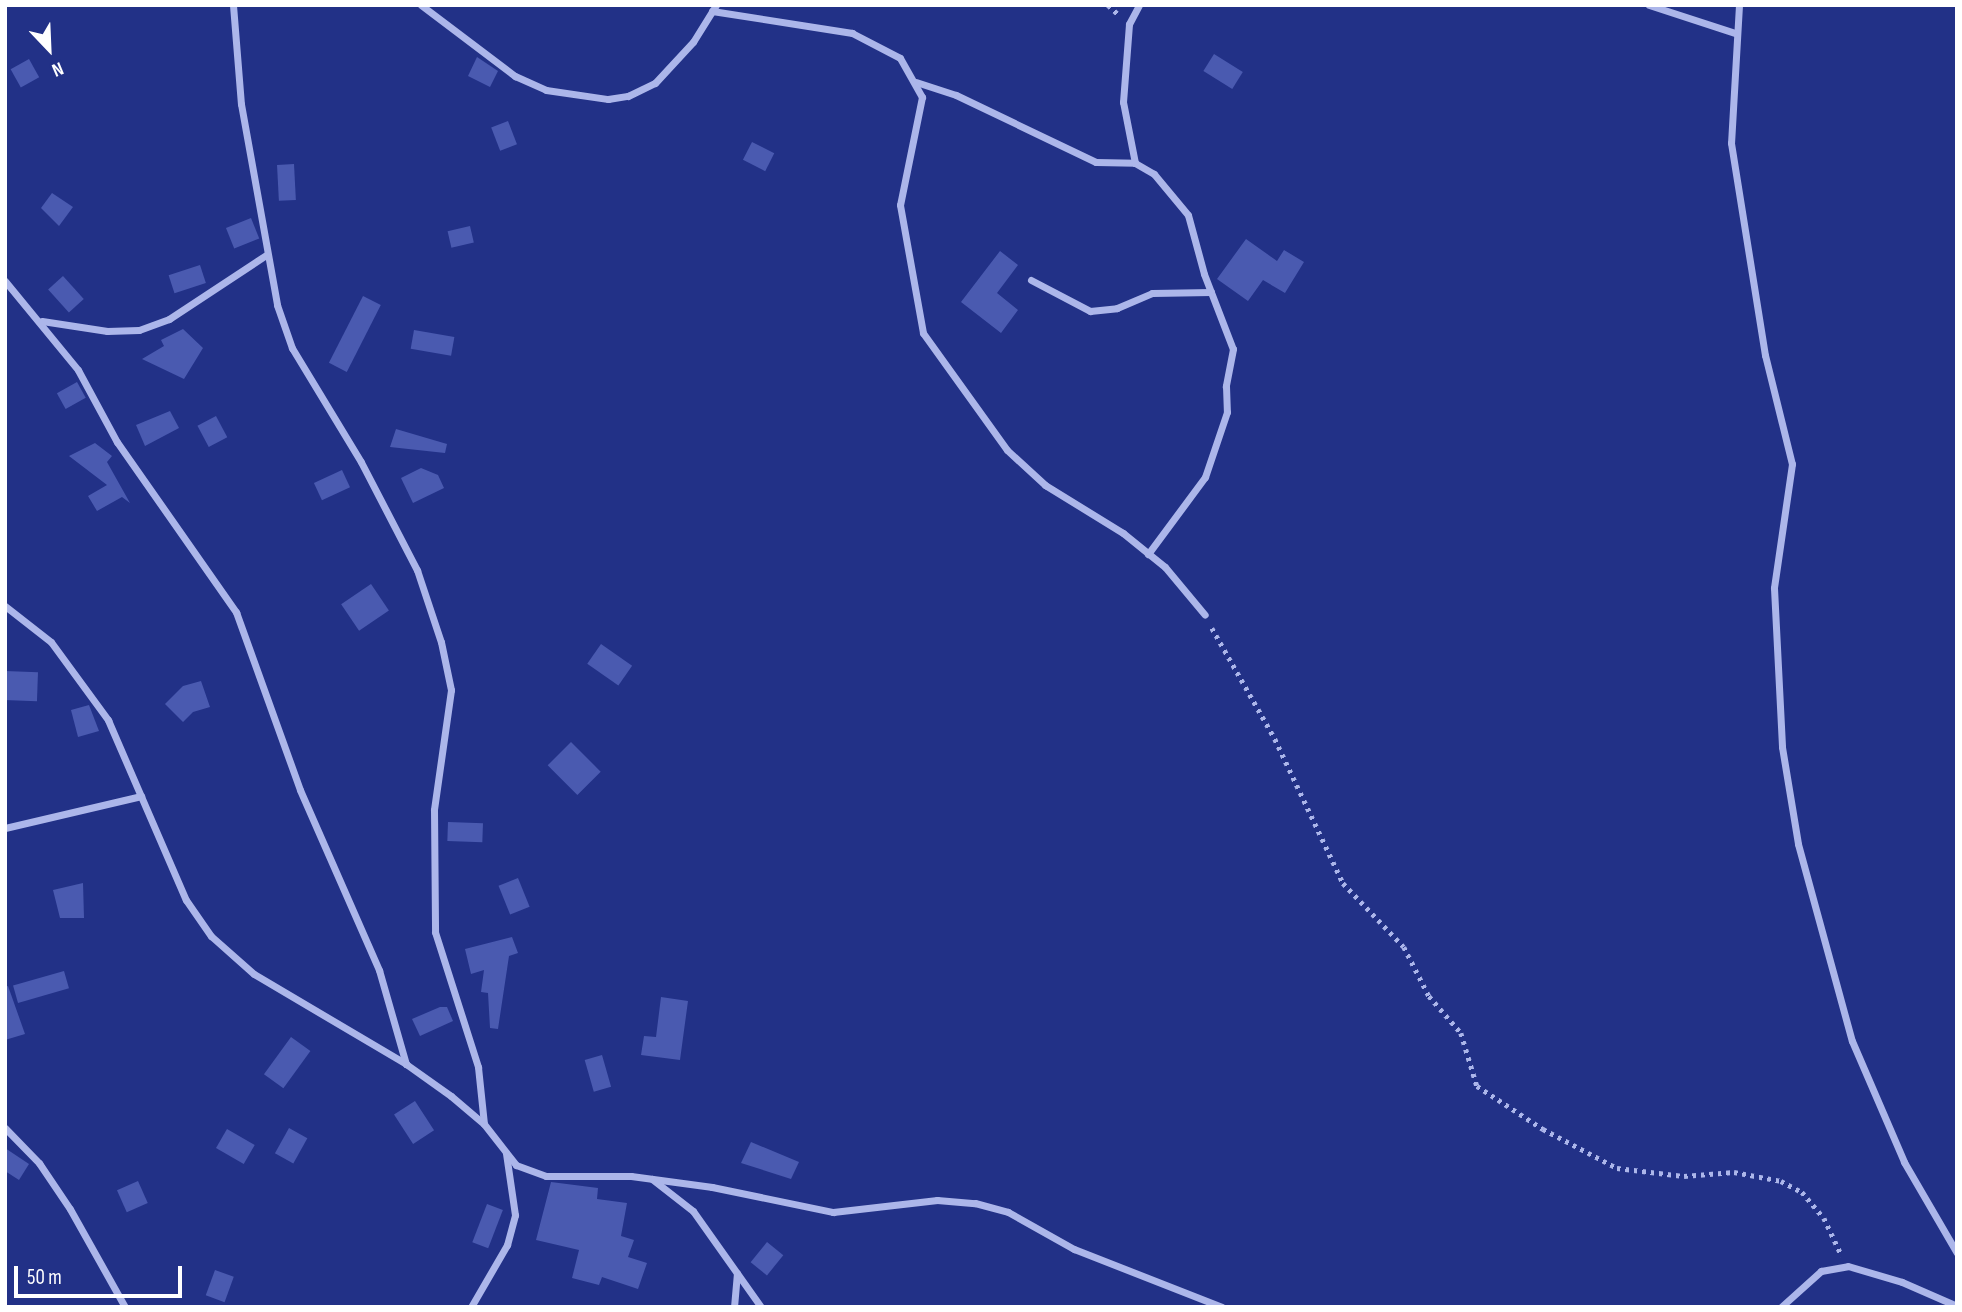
<!DOCTYPE html>
<style>
body{margin:0}
#map{position:relative;width:1962px;height:1312px;overflow:hidden;background:#223187;font-family:"Sofia Sans Condensed",sans-serif}
div>[style]{position:absolute}
.building>*{inset:0;background:#4a5ab0;transform-origin:0 0}
.path>*{height:4.5px;margin-top:-2.25px;transform-origin:0;background:repeating-linear-gradient(90deg,#acb6ea 0 3.5px,transparent 0 8.5px)}
.street>*{height:7px;margin:-3.5px;padding:0 3.5px;transform-origin:3.5px;border-radius:3.5px;background:#acb6ea}
span{translate:-50% -50%;white-space:nowrap;text-align:center;line-height:1.15;-webkit-text-stroke:6px #223187;paint-order:stroke}
.frame{position:absolute;inset:0;border:7px solid #fff;pointer-events:none}
.north{position:absolute;left:14px;top:14px;width:70px;height:70px;-webkit-text-stroke:5px #223187;paint-order:stroke;rotate:157deg;font-size:19px;font-weight:700;line-height:28px;text-align:center;color:#fff}
.north::after{content:'';display:block;margin:auto;width:24px;height:32px;background:#fff;clip-path:polygon(50% 0,100% 100%,50% 72%,0 100%)}
.scale{position:absolute;left:14px;top:1266px;width:168px;height:32px;box-sizing:border-box;border:4px solid #fff;border-top:0;padding-left:9px;font-size:21px;line-height:24px;white-space:nowrap;color:#fff;-webkit-text-stroke:5px #223187;paint-order:stroke}
</style>
<div id="map">
<div class="building">
<i style="left:1214px;top:54px;width:34px;height:20px;rotate:32deg"></i>
<i style="clip-path:polygon(477px 57px,498px 71px,490px 87px,468px 76px)"></i>
<i style="left:29px;top:59px;width:21px;height:21px;rotate:61deg"></i>
<i style="left:508px;top:121px;width:25px;height:18px;rotate:69deg"></i>
<i style="left:752px;top:142px;width:25px;height:20px;rotate:27deg"></i>
<i style="left:294px;top:164px;width:36px;height:17px;rotate:87deg"></i>
<i style="clip-path:polygon(52px 193px,73px 207px,59px 226px,41px 208px)"></i>
<i style="left:251px;top:218px;width:22px;height:27px;rotate:68deg"></i>
<i style="left:470px;top:226px;width:17px;height:23px;rotate:77deg"></i>
<i style="clip-path:polygon(1246px 239px,1277px 261px,1284px 250px,1304px 262px,1285px 293px,1263px 280px,1248px 301px,1217px 279px)"></i>
<i style="clip-path:polygon(1000px 251px,1018px 265px,997px 293px,1018px 310px,1001px 333px,961px 302px)"></i>
<i style="left:200px;top:265px;width:19px;height:33px;rotate:72deg"></i>
<i style="left:63px;top:276px;width:31px;height:20px;rotate:48deg"></i>
<i style="left:363px;top:296px;width:20px;height:75px;rotate:27deg"></i>
<i style="clip-path:polygon(183px 329px,203px 348px,184px 379px,142px 359px,164px 346px,161px 340px)"></i>
<i style="left:414px;top:330px;width:41px;height:19px;rotate:10deg"></i>
<i style="left:77px;top:382px;width:18px;height:23px;rotate:61deg"></i>
<i style="clip-path:polygon(170px 411px,179px 428px,145px 446px,136px 425px)"></i>
<i style="left:216px;top:416px;width:24px;height:21px;rotate:62deg"></i>
<i style="clip-path:polygon(396px 429px,447px 444px,445px 453px,390px 447px)"></i>
<i style="clip-path:polygon(95px 443px,112px 456px,107px 462px,130px 503px,122px 497px,97px 511px,88px 496px,107px 485px,69px 456px)"></i>
<i style="clip-path:polygon(421px 468px,438px 475px,444px 488px,413px 503px,401px 478px)"></i>
<i style="left:342px;top:470px;width:19px;height:31px;rotate:65deg"></i>
<i style="left:371px;top:584px;width:32px;height:36px;rotate:56deg"></i>
<i style="left:601px;top:644px;width:38px;height:24px;rotate:35deg"></i>
<i style="left:5px;top:671px;width:33px;height:29px;rotate:2deg"></i>
<i style="clip-path:polygon(201px 681px,210px 707px,193px 712px,183px 722px,165px 704px,183px 686px)"></i>
<i style="clip-path:polygon(89px 705px,99px 731px,78px 737px,71px 710px)"></i>
<i style="left:571px;top:742px;width:42px;height:33px;rotate:45deg"></i>
<i style="left:448px;top:822px;width:35px;height:19px;rotate:2deg"></i>
<i style="left:518px;top:878px;width:31px;height:21px;rotate:68deg"></i>
<i style="clip-path:polygon(83px 883px,84px 918px,60px 918px,53px 890px)"></i>
<i style="clip-path:polygon(512px 937px,518px 953px,509px 956px,498px 1029px,490px 1028px,488px 993px,481px 992px,484px 970px,471px 974px,465px 949px)"></i>
<i style="left:64px;top:971px;width:18px;height:53px;rotate:74deg"></i>
<i style="clip-path:polygon(8px 986px,25px 1034px,5px 1040px,5px 987px)"></i>
<i style="clip-path:polygon(661px 997px,688px 1001px,680px 1060px,641px 1055px,644px 1036px,656px 1037px)"></i>
<i style="clip-path:polygon(440px 1007px,447px 1007px,453px 1021px,420px 1036px,412px 1019px)"></i>
<i style="left:291px;top:1037px;width:24px;height:46px;rotate:36deg"></i>
<i style="left:602px;top:1055px;width:33px;height:18px;rotate:74deg"></i>
<i style="left:415px;top:1101px;width:35px;height:25px;rotate:57deg"></i>
<i style="left:289px;top:1128px;width:21px;height:29px;rotate:29deg"></i>
<i style="left:227px;top:1129px;width:32px;height:22px;rotate:30deg"></i>
<i style="clip-path:polygon(751px 1142px,799px 1162px,791px 1179px,741px 1163px)"></i>
<i style="clip-path:polygon(5px 1148px,29px 1164px,19px 1180px,5px 1171px)"></i>
<i style="left:138px;top:1181px;width:24px;height:23px;rotate:66deg"></i>
<i style="clip-path:polygon(551px 1182px,598px 1188px,597px 1199px,627px 1203px,621px 1236px,634px 1240px,628px 1257px,647px 1263px,638px 1289px,602px 1277px,599px 1285px,572px 1278px,579px 1250px,536px 1240px)"></i>
<i style="left:487px;top:1204px;width:17px;height:41px;rotate:21deg"></i>
<i style="left:767px;top:1242px;width:21px;height:26px;rotate:39deg"></i>
<i style="left:215px;top:1270px;width:20px;height:27px;rotate:20deg"></i>
</div>
<div class="path">
<i style="left:1108px;top:5px;width:13px;rotate:42deg"></i>
<i style="left:1212px;top:628px;width:128px;rotate:60.4deg"></i>
<i style="left:1275px;top:739px;width:159px;rotate:64.7deg"></i>
<i style="left:1343px;top:883px;width:88px;rotate:46.4deg"></i>
<i style="left:1404px;top:947px;width:55px;rotate:63deg"></i>
<i style="left:1429px;top:996px;width:49px;rotate:49.1deg"></i>
<i style="left:1461px;top:1033px;width:55px;rotate:73.2deg"></i>
<i style="left:1477px;top:1086px;width:79px;rotate:33.1deg"></i>
<i style="left:1543px;top:1129px;width:84px;rotate:27.8deg"></i>
<i style="left:1617px;top:1168px;width:67px;rotate:6.8deg"></i>
<i style="left:1684px;top:1176px;width:50px;rotate:-4.6deg"></i>
<i style="left:1734px;top:1172px;width:48px;rotate:10.8deg"></i>
<i style="left:1781px;top:1181px;width:24px;rotate:28deg"></i>
<i style="left:1802px;top:1192px;width:34px;rotate:50deg"></i>
<i style="left:1824px;top:1218px;width:42px;rotate:64.7deg"></i>
</div>
<div class="street">
<i style="left:233px;top:5px;width:99px;rotate:85.4deg"></i>
<i style="left:241px;top:104px;width:204px;rotate:79.8deg"></i>
<i style="left:277px;top:305px;width:46px;rotate:70.8deg"></i>
<i style="left:292px;top:348px;width:133px;rotate:58.8deg"></i>
<i style="left:361px;top:462px;width:122px;rotate:62.6deg"></i>
<i style="left:417px;top:570px;width:76px;rotate:71.6deg"></i>
<i style="left:441px;top:642px;width:49px;rotate:78.2deg"></i>
<i style="left:451px;top:690px;width:121px;rotate:98.1deg"></i>
<i style="left:434px;top:810px;width:122px;rotate:89.5deg"></i>
<i style="left:435px;top:932px;width:142px;rotate:72.3deg"></i>
<i style="left:478px;top:1067px;width:57px;rotate:84deg"></i>
<i style="left:421px;top:5px;width:118px;rotate:37.1deg"></i>
<i style="left:515px;top:76px;width:34px;rotate:24deg"></i>
<i style="left:546px;top:90px;width:63px;rotate:8.3deg"></i>
<i style="left:608px;top:99px;width:20px;rotate:-9deg"></i>
<i style="left:628px;top:96px;width:30px;rotate:-26deg"></i>
<i style="left:655px;top:83px;width:56px;rotate:-47.2deg"></i>
<i style="left:693px;top:42px;width:44px;rotate:-58.1deg"></i>
<i style="left:1649px;top:5px;width:90px;rotate:18deg"></i>
<i style="left:1739px;top:5px;width:138px;rotate:93.3deg"></i>
<i style="left:1731px;top:143px;width:215px;rotate:80.9deg"></i>
<i style="left:1765px;top:355px;width:112px;rotate:76.1deg"></i>
<i style="left:1792px;top:464px;width:125px;rotate:98.3deg"></i>
<i style="left:1774px;top:588px;width:159px;rotate:87.1deg"></i>
<i style="left:1782px;top:747px;width:98px;rotate:80.6deg"></i>
<i style="left:1798px;top:844px;width:204px;rotate:74.7deg"></i>
<i style="left:1852px;top:1041px;width:132px;rotate:66.7deg"></i>
<i style="left:1904px;top:1162px;width:105px;rotate:59.8deg"></i>
<i style="left:712px;top:11px;width:142px;rotate:8.9deg"></i>
<i style="left:852px;top:33px;width:54px;rotate:27.5deg"></i>
<i style="left:900px;top:58px;width:45px;rotate:60.6deg"></i>
<i style="left:922px;top:97px;width:110px;rotate:101.5deg"></i>
<i style="left:900px;top:205px;width:130px;rotate:79.8deg"></i>
<i style="left:923px;top:333px;width:144px;rotate:54.3deg"></i>
<i style="left:1007px;top:450px;width:52px;rotate:42.6deg"></i>
<i style="left:1045px;top:485px;width:92px;rotate:31.6deg"></i>
<i style="left:1123px;top:533px;width:54px;rotate:39deg"></i>
<i style="left:1165px;top:567px;width:62px;rotate:50.2deg"></i>
<i style="left:916px;top:82px;width:42px;rotate:18deg"></i>
<i style="left:956px;top:95px;width:155px;rotate:25.6deg"></i>
<i style="left:1096px;top:162px;width:39px;rotate:1deg"></i>
<i style="left:1135px;top:163px;width:22px;rotate:30deg"></i>
<i style="left:1154px;top:174px;width:53px;rotate:50.3deg"></i>
<i style="left:1188px;top:215px;width:61px;rotate:74.8deg"></i>
<i style="left:1204px;top:274px;width:80px;rotate:68.9deg"></i>
<i style="left:1233px;top:349px;width:38px;rotate:101deg"></i>
<i style="left:1226px;top:386px;width:26px;rotate:88deg"></i>
<i style="left:1227px;top:412px;width:69px;rotate:108.7deg"></i>
<i style="left:1205px;top:477px;width:96px;rotate:126.5deg"></i>
<i style="left:1135px;top:163px;width:62px;rotate:-101.1deg"></i>
<i style="left:1123px;top:102px;width:78px;rotate:-85.6deg"></i>
<i style="left:1129px;top:24px;width:21px;rotate:-62deg"></i>
<i style="left:1031px;top:280px;width:67px;rotate:27.7deg"></i>
<i style="left:1090px;top:311px;width:27px;rotate:-6deg"></i>
<i style="left:1117px;top:308px;width:38px;rotate:-23deg"></i>
<i style="left:1152px;top:293px;width:59px;rotate:-1deg"></i>
<i style="left:5px;top:281px;width:115px;rotate:50.6deg"></i>
<i style="left:78px;top:370px;width:82px;rotate:61.6deg"></i>
<i style="left:117px;top:442px;width:208px;rotate:55deg"></i>
<i style="left:236px;top:612px;width:189px;rotate:70.2deg"></i>
<i style="left:300px;top:790px;width:197px;rotate:66.3deg"></i>
<i style="left:379px;top:970px;width:98px;rotate:74deg"></i>
<i style="left:42px;top:321px;width:66px;rotate:8.7deg"></i>
<i style="left:107px;top:331px;width:32px;rotate:-2deg"></i>
<i style="left:139px;top:330px;width:32px;rotate:-20deg"></i>
<i style="left:169px;top:319px;width:116px;rotate:-33.4deg"></i>
<i style="left:5px;top:606px;width:58px;rotate:38deg"></i>
<i style="left:51px;top:642px;width:97px;rotate:53.8deg"></i>
<i style="left:108px;top:720px;width:196px;rotate:66.6deg"></i>
<i style="left:186px;top:900px;width:44px;rotate:55.2deg"></i>
<i style="left:211px;top:936px;width:57px;rotate:41.5deg"></i>
<i style="left:254px;top:974px;width:177px;rotate:30.6deg"></i>
<i style="left:406px;top:1064px;width:55px;rotate:35.4deg"></i>
<i style="left:451px;top:1096px;width:43px;rotate:40.3deg"></i>
<i style="left:484px;top:1124px;width:52px;rotate:52deg"></i>
<i style="left:516px;top:1165px;width:32px;rotate:20deg"></i>
<i style="left:546px;top:1176px;width:85px"></i>
<i style="left:631px;top:1176px;width:82px;rotate:7.7deg"></i>
<i style="left:712px;top:1187px;width:124px;rotate:11.7deg"></i>
<i style="left:833px;top:1212px;width:105px;rotate:-6.6deg"></i>
<i style="left:937px;top:1200px;width:38px;rotate:5deg"></i>
<i style="left:975px;top:1203px;width:34px;rotate:15deg"></i>
<i style="left:1008px;top:1212px;width:76px;rotate:29.3deg"></i>
<i style="left:1074px;top:1249px;width:159px;rotate:21.4deg"></i>
<i style="left:5px;top:828px;width:140px;rotate:-13.2deg"></i>
<i style="left:5px;top:1128px;width:49px;rotate:45.8deg"></i>
<i style="left:39px;top:1163px;width:55px;rotate:56deg"></i>
<i style="left:70px;top:1209px;width:112px;rotate:60.7deg"></i>
<i style="left:652px;top:1179px;width:52px;rotate:38deg"></i>
<i style="left:693px;top:1211px;width:118px;rotate:54.7deg"></i>
<i style="left:471px;top:1307px;width:72px;rotate:-59.9deg"></i>
<i style="left:507px;top:1245px;width:31px;rotate:-75deg"></i>
<i style="left:515px;top:1215px;width:63px;rotate:-98.3deg"></i>
<i style="left:734px;top:1307px;width:34px;rotate:-85deg"></i>
<i style="left:1781px;top:1307px;width:54px;rotate:-42deg"></i>
<i style="left:1821px;top:1271px;width:27px;rotate:-10deg"></i>
<i style="left:1848px;top:1266px;width:56px;rotate:16.5deg"></i>
<i style="left:1902px;top:1282px;width:60px;rotate:23.6deg"></i>
</div>
<div class="frame"></div>
<div class="north">N</div>
<div class="scale">50 m</div>
</div>
